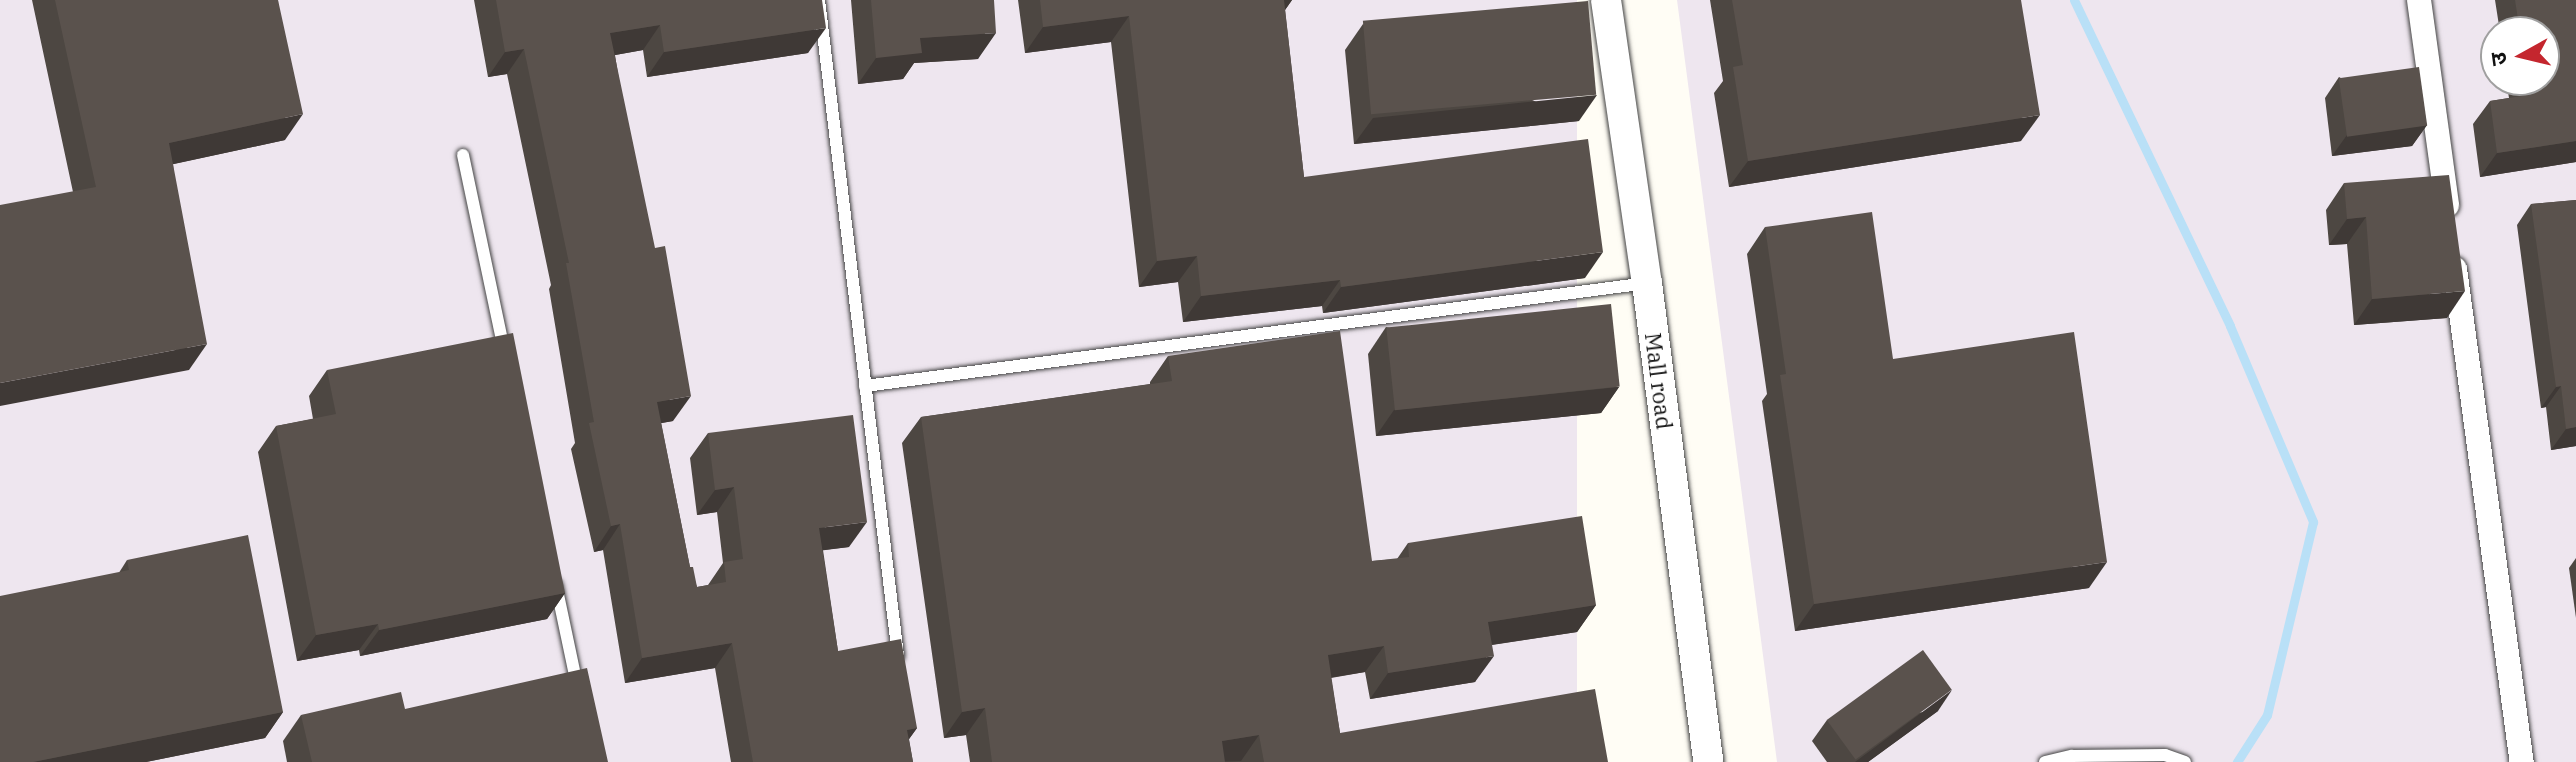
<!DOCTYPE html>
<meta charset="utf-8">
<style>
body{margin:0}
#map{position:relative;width:2576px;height:762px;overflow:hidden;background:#fffdf5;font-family:"IBM Plex Serif","Noto Sans Devanagari",serif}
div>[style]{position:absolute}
.industrial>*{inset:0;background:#eee6ef;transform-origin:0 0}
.stream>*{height:9px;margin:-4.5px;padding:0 4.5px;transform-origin:4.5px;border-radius:4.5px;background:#b9e0f7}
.roads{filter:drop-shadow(0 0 2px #444) drop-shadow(0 0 2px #444)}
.service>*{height:12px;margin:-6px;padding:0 6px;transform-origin:6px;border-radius:6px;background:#fff}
.minor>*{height:24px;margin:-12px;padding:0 12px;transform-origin:12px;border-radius:12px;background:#fff}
.tertiary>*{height:30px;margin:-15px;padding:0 15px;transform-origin:15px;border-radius:15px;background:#fff}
.wall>*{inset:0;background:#4d4742}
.shaded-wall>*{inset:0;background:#3f3936}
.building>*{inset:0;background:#5a524d;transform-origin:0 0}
span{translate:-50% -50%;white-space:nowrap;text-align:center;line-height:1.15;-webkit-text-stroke:8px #fff;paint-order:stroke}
.street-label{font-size:22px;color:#111}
.north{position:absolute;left:2480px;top:16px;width:80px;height:80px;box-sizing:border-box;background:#fff;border:2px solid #a0a0a0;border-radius:50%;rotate:262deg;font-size:22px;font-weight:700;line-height:32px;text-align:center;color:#111}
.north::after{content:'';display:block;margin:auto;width:28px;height:36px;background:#c4262e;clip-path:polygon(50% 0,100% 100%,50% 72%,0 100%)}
</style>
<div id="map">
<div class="industrial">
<i style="left:0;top:0;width:1577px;height:762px"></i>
<i style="clip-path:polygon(evenodd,1677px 0,2576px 0,2576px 762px,1777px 762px,1677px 0,2496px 32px,2544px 32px,2544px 80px,2496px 80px,2496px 32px)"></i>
</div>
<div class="stream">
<i style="left:2074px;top:0;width:361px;rotate:64.4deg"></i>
<i style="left:2230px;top:326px;width:213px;rotate:67deg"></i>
<i style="left:2313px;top:522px;width:198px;rotate:103.4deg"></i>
<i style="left:2267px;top:715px;width:56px;rotate:122.6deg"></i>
</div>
<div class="roads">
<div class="service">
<i style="left:819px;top:0;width:661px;rotate:83.13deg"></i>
<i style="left:463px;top:155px;width:198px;rotate:78.1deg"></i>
<i style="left:865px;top:386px;width:789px;rotate:-7.5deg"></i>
<i style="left:556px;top:585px;width:102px;rotate:78.1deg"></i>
<i style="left:2045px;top:762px;width:28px;rotate:-13deg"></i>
<i style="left:2072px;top:756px;width:93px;rotate:-0.6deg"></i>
<i style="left:2165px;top:755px;width:21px;rotate:19deg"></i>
</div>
<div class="minor">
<i style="left:2419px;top:0;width:207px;rotate:82.2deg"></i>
<i style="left:2455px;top:269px;width:498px;rotate:82.3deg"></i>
</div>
<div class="tertiary">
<i style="left:1606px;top:0;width:286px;rotate:81.8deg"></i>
<i style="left:1647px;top:283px;width:483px;rotate:82.7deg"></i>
</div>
</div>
<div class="wall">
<i style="clip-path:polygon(32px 0,278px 0,285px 140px,173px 164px,189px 370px,73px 192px)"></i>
<i style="clip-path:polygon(474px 0,822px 0,808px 53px,647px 77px,643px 50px,615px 55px,673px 421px,661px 423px,690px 567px,697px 587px,708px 585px,723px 563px,717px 512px,697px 515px,690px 458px,708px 433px,849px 547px,823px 550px,838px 651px,917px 728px,909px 739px,913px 762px,731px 762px,715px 668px,625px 683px,603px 550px,594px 552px,571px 449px,575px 443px,549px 289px,551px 285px,507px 74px,488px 77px)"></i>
<i style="clip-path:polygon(851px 0,994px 0,978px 59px,914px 63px,903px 79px,858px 84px)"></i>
<i style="clip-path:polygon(1018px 0,1292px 0,1285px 10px,1304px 177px,1585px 278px,1323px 313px,1322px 306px,1183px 322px,1178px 282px,1139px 287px,1111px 42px,1025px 53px)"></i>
<i style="clip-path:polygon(1710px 0,2021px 0,2021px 141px,1729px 187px,1714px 93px,1723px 81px)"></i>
<i style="clip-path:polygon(2495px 0,2576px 0,2576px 162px,2480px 177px,2473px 124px,2490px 101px,2509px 98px,2506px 80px,2544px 80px,2544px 32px,2500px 32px)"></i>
<i style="clip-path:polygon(1363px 24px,1579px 121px,1354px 144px,1345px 50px)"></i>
<i style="clip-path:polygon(2339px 77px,2427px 125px,2412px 146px,2332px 156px,2325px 98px)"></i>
<i style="clip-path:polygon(2344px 183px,2447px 318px,2354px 325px,2347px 244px,2329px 245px,2326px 210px)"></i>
<i style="clip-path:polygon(2576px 200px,2576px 446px,2551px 450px,2546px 407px,2541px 408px,2517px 225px,2531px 204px)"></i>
<i style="clip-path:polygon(1765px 227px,1893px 359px,2089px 588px,1795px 631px,1762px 401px,1767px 394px,1747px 254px)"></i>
<i style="clip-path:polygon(1386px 327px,1619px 387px,1601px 413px,1376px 436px,1368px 354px)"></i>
<i style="clip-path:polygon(1168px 356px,1372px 561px,1397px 559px,1408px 543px,1596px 605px,1577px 632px,1492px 645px,1475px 682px,1370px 699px,1365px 672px,1331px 678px,1340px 733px,1608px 762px,970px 762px,966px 735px,944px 738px,902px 443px,921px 417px,1150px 384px,1150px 382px)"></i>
<i style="clip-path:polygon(327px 370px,565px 593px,547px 619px,360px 656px,359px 650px,297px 661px,258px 452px,276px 426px,313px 419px,309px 396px)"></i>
<i style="clip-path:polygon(2576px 558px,2576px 618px,2569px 568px)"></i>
<i style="clip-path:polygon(127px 560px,283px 712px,265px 738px,146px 762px,0 762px)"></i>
<i style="clip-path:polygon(405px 709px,608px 762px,287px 762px,283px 741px,301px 715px)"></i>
<i style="clip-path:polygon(1938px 711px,1868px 762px,1827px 762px,1812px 741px,1827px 720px)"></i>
</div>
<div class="shaded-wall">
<i style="clip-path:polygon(1280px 0,1292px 0,1278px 20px)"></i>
<i style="clip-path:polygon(1129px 16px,1111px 42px,1025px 53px,1043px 27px)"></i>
<i style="clip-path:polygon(660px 25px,643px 50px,593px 59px,610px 33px)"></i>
<i style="clip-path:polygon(826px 28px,808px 53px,647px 77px,664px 52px)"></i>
<i style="clip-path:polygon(996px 33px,978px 59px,914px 63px,903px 79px,858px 84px,876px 58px,920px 38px)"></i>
<i style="clip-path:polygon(524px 49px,507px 74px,488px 77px,505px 52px)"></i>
<i style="clip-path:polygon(1597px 95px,1579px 121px,1354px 144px,1373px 118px)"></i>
<i style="clip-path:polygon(303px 114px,285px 140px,151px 169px,169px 143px)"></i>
<i style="clip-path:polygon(2040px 115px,2021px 141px,1729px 187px,1748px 161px)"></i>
<i style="clip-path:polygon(2427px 125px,2412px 146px,2332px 156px,2347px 135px)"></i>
<i style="clip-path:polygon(2576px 141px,2576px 162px,2480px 177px,2497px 153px)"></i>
<i style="clip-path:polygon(2366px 217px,2347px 244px,2329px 245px,2347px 219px)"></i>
<i style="clip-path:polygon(1603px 252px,1585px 278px,1323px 313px,1341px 287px)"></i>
<i style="clip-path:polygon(1197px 256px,1178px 282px,1139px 287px,1157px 261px)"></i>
<i style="clip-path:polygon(1340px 280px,1322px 306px,1183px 322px,1201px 296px)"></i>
<i style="clip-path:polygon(2465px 291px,2447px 318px,2354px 325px,2372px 299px)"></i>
<i style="clip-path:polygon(207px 344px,189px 370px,0 406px,0 383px)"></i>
<i style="clip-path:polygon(2561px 386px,2546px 407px,2541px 408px,2556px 387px)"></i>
<i style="clip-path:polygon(1619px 387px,1601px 413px,1376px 436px,1394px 410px)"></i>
<i style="clip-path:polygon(691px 396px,673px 421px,640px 427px,657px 402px)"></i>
<i style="clip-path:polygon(2576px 427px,2576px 446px,2551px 450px,2566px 429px)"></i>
<i style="clip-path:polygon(734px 487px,717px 512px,697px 515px,715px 490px)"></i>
<i style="clip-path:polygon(867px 522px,849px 547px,802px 553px,819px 528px)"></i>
<i style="clip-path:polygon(620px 524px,603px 550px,594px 552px,611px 526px)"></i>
<i style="clip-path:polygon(2107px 562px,2089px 588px,1795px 631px,1814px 604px)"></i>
<i style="clip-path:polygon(565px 593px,547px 619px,360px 656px,379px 630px)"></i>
<i style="clip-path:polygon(1596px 605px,1577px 632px,1470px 648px,1488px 622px)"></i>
<i style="clip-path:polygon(378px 624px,359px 650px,297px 661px,316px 635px)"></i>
<i style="clip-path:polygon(732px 643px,715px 668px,625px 683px,642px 658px)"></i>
<i style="clip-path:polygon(1384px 646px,1365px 672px,1309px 681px,1328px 655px)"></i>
<i style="clip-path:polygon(1494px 656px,1475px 682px,1370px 699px,1388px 673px)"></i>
<i style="clip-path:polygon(1952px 690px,1938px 711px,1868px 762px,1855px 762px)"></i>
<i style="clip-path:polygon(985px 708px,966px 735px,944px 738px,962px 712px)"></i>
<i style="clip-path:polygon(283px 712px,265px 738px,146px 762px,33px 762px)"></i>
<i style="clip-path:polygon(917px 728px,899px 753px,907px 730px)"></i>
<i style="clip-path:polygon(1259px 735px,1241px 761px,1207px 762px,1222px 741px)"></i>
</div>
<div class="building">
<i style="clip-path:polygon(55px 0,278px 0,303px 114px,169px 143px,207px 344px,0 383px,0 205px,96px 187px)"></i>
<i style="clip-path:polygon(496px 0,822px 0,826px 28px,664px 52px,660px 25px,610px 33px,655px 248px,665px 246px,691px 396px,657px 402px,690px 567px,693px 567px,697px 587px,726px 582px,724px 562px,743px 559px,734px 487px,715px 490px,708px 433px,853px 415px,867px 522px,819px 528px,838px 651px,901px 639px,917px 728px,907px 730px,913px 762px,753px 762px,732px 643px,642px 658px,620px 524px,611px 526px,589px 423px,594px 422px,566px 263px,569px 263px,524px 49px,505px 52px)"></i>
<i style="clip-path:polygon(871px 0,994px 0,996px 33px,920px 38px,922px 53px,876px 58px)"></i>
<i style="clip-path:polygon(1040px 0,1284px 0,1304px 177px,1588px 139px,1603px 252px,1341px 287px,1340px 280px,1201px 296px,1197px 256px,1157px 261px,1129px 16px,1043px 27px)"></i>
<i style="clip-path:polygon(1732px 0,2021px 0,2040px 115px,1748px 161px,1733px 67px,1743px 65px)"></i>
<i style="clip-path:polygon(2515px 0,2576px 0,2576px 141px,2497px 153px,2490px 101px,2528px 95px,2526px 80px,2544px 80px,2544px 32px,2520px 32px)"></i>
<i style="left:1588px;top:1px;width:94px;height:226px;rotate:85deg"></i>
<i style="left:2419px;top:67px;width:59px;height:81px;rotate:82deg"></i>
<i style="clip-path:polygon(2449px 175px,2465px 291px,2372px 299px,2366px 217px,2347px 219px,2344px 183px)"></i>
<i style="clip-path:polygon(2576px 200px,2576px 427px,2566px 429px,2561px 386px,2556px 387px,2531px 204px)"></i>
<i style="clip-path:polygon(1872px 212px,1893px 359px,2074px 332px,2107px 562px,1814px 604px,1780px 375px,1786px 374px,1765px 227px)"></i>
<i style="left:1611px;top:304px;width:83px;height:226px;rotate:84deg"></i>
<i style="clip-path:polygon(1340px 331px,1372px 561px,1409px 557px,1408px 543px,1582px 516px,1596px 605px,1488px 622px,1494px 656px,1388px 673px,1384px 646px,1328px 655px,1340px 733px,1595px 689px,1608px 762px,1264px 762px,1259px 735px,1222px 741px,1225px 762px,992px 762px,985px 708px,962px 712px,921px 417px,1172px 381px,1168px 356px)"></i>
<i style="clip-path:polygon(513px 333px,565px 593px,379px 630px,378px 624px,316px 635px,276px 426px,336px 414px,327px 370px)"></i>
<i style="clip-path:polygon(248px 535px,283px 712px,33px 762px,0 762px,0 596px,129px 570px,127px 560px)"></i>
<i style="left:1923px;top:650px;width:49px;height:119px;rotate:54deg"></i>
<i style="clip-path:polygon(587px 668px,608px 762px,312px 762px,301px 715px,401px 692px,405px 709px)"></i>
</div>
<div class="street-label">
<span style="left:1659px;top:381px;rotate:83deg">Mall road</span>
</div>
<div class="north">उ</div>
</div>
